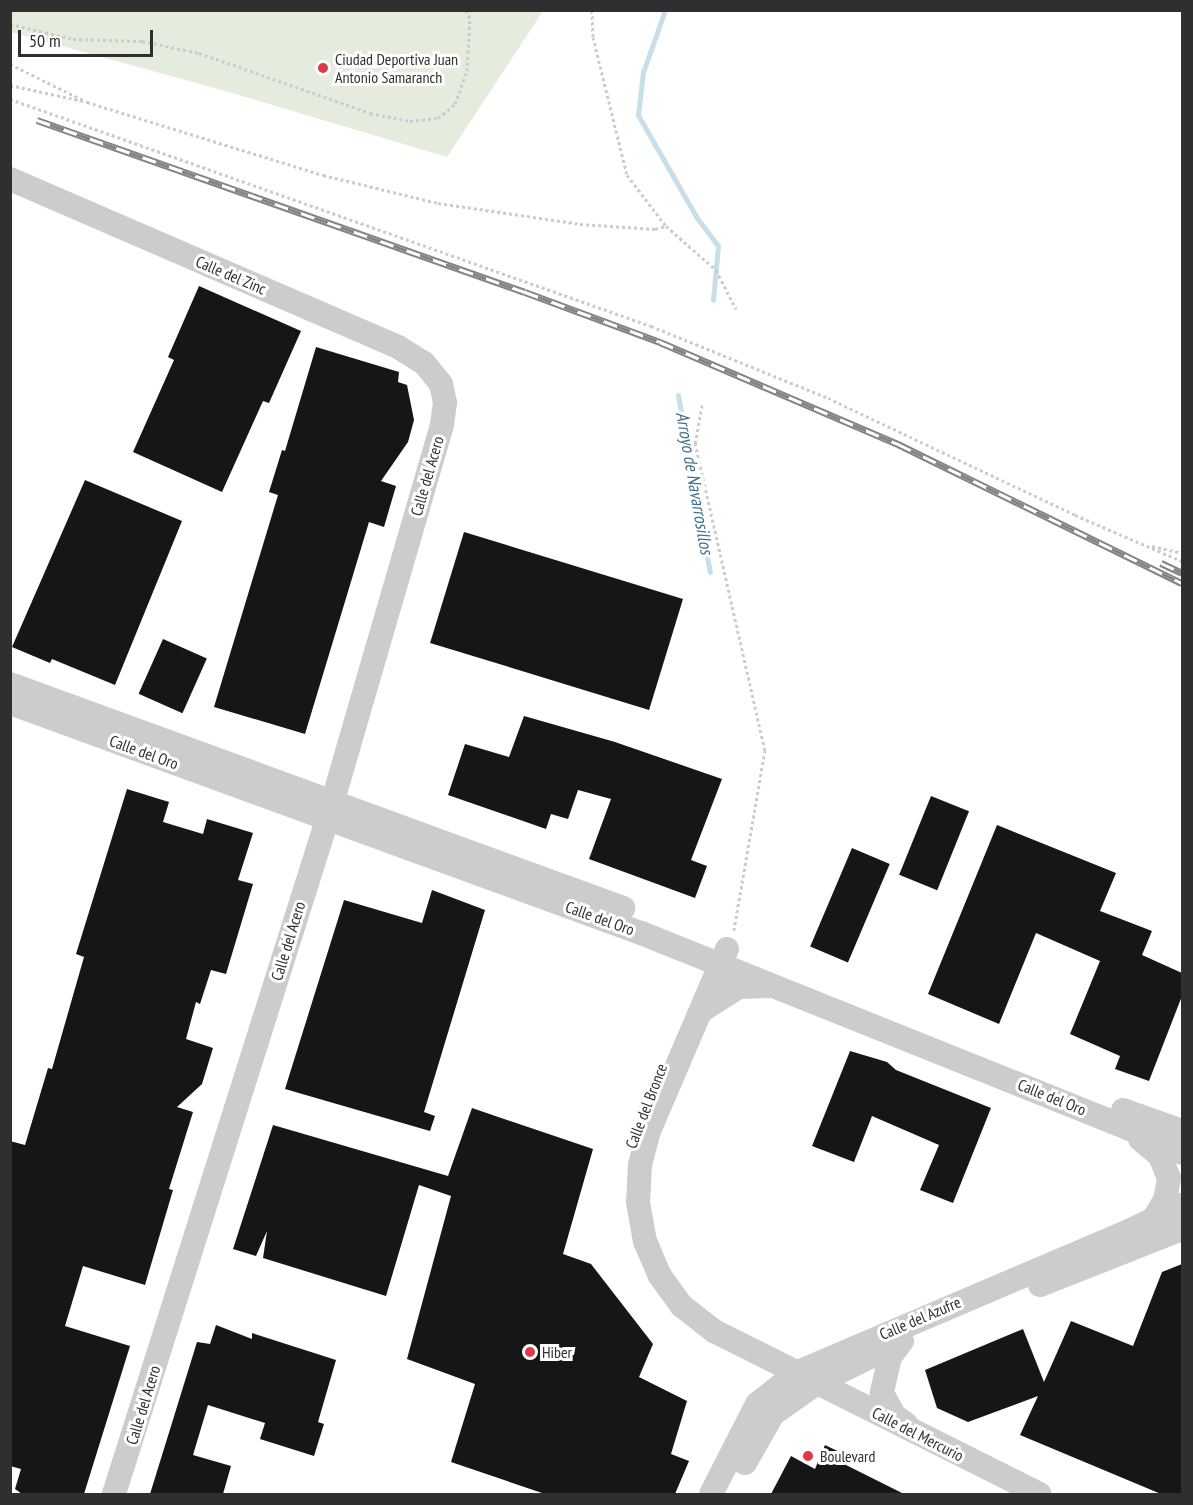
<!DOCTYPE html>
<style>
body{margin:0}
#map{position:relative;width:1193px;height:1505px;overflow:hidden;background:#fff;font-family:"PT Sans Narrow",sans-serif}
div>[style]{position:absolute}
.green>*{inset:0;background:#e5ebdd}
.stream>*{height:5px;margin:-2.5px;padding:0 2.5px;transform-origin:2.5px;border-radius:2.5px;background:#cadeea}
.building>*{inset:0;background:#161616;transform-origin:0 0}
.path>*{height:3px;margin-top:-1.5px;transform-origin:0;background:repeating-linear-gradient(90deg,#ccc 0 3px,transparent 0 6px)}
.minor>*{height:24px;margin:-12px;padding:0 12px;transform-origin:12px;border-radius:12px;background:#ccc}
.rail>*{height:7px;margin-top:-3.5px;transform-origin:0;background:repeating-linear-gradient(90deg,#fff 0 14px,#848484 0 28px);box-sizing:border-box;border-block:2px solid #848484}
.dots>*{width:16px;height:16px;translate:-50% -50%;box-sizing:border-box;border:3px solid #fff;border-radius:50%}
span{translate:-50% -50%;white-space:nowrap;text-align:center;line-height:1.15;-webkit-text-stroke:6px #fff;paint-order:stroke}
.poi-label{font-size:16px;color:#2f2f2f}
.left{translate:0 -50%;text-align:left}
.street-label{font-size:16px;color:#2f2f2f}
.water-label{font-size:18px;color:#40708d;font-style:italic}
.frame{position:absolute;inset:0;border:12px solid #2f2f2f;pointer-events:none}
.scale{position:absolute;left:18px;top:30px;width:135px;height:27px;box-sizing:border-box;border:3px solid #2f2f2f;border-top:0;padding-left:8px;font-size:18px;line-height:21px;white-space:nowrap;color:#2f2f2f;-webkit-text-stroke:4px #fff;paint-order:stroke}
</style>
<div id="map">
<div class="green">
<i style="clip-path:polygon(10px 11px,11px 10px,543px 11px,447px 157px,229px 92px,11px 32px)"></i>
</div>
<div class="stream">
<i style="left:665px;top:10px;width:66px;rotate:109.5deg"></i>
<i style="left:643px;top:72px;width:43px;rotate:96.6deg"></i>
<i style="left:638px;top:115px;width:119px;rotate:60.2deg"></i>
<i style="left:697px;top:218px;width:35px;rotate:53deg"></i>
<i style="left:718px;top:246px;width:54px;rotate:95.3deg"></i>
<i style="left:678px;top:395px;width:180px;rotate:79.8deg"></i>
</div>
<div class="building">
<i style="clip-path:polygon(199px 286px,301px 331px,269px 403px,263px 401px,222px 492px,133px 452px,174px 360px,168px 357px)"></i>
<i style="clip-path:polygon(316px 347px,399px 372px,398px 382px,407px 385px,414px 420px,408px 442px,381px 481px,396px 486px,384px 527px,369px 522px,305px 734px,214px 707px,278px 495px,269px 492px,282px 450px,285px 451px)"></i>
<i style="clip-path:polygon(85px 480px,182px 521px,115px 685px,52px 659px,50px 663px,12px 647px)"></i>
<i style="left:464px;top:532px;width:229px;height:116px;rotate:17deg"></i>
<i style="left:163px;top:639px;width:48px;height:60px;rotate:24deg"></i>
<i style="clip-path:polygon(524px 716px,615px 742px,722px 779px,691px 860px,707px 866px,695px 898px,589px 859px,611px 799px,578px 790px,568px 819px,551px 814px,546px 829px,448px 795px,465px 744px,509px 757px)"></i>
<i style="clip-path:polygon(127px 789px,169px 802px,163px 822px,203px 834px,207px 819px,253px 833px,238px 880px,253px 884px,226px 974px,211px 970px,200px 1004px,196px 1002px,186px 1039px,213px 1048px,202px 1084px,177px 1107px,193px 1112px,169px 1189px,173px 1190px,145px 1285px,83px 1266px,65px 1326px,130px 1346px,84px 1494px,22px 1494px,15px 1489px,21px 1469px,10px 1466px,10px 1141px,25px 1145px,48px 1068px,52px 1069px,84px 957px,76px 954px)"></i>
<i style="left:931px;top:796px;width:41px;height:85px;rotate:22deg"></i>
<i style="clip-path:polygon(997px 825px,1116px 873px,1100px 911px,1152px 931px,1142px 955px,1182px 973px,1182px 996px,1149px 1081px,1115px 1069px,1120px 1056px,1070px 1034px,1100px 961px,1036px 933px,999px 1024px,928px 994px)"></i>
<i style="left:852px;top:848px;width:41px;height:107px;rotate:23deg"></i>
<i style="clip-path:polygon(432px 890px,485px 910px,424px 1112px,435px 1116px,430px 1131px,285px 1089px,344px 900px,422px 923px)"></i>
<i style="clip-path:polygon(850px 1051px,887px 1062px,896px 1070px,991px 1108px,953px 1203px,920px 1190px,939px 1145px,872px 1116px,854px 1162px,812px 1146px)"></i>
<i style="clip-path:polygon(472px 1108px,593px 1149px,563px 1254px,591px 1264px,653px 1344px,639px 1377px,687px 1401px,671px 1454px,689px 1461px,675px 1494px,545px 1494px,451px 1462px,475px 1384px,407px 1359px,451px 1196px,419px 1185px,386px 1296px,263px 1258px,267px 1231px,256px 1256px,233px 1249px,273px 1125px,448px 1176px)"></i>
<i style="clip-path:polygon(1182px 1264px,1182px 1494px,1161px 1494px,1020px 1435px,1038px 1396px,968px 1422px,937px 1408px,925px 1370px,1023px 1329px,1044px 1382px,1071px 1321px,1133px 1346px,1162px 1272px)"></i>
<i style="clip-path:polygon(216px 1325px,252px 1339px,252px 1333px,336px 1360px,318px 1422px,324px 1424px,314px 1456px,260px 1439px,265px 1423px,208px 1405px,193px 1455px,231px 1466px,223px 1494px,150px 1494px,197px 1342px,210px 1344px)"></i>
<i style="clip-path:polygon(825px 1445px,850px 1457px,846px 1465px,904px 1494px,771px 1494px,791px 1456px,815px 1469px)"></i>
</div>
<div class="path">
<i style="left:592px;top:10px;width:27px;rotate:88deg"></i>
<i style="left:593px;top:37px;width:142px;rotate:76.2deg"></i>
<i style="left:627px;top:175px;width:64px;rotate:52.6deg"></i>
<i style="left:666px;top:226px;width:67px;rotate:41.3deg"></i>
<i style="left:716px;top:270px;width:44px;rotate:62.9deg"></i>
<i style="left:10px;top:24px;width:65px;rotate:13.4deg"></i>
<i style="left:73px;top:39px;width:69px;rotate:1.7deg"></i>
<i style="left:142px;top:41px;width:58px;rotate:11.9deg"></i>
<i style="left:199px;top:53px;width:181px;rotate:19.3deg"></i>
<i style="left:370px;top:113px;width:41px;rotate:11.3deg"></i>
<i style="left:410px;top:121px;width:28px;rotate:-6deg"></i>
<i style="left:438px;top:118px;width:22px;rotate:-39deg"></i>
<i style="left:455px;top:104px;width:35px;rotate:-70deg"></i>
<i style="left:467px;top:71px;width:53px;rotate:-86.8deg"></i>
<i style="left:470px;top:18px;width:9px;rotate:-117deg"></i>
<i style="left:10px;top:64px;width:81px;rotate:26.3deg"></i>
<i style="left:10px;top:85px;width:79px;rotate:12.4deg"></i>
<i style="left:87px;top:102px;width:247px;rotate:17.2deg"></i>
<i style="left:323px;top:175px;width:118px;rotate:13.7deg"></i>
<i style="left:438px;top:203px;width:144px;rotate:8.4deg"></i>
<i style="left:580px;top:224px;width:75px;rotate:3.8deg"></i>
<i style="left:655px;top:229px;width:11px;rotate:-15deg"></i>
<i style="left:10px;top:99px;width:680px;rotate:19.5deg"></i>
<i style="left:651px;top:326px;width:191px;rotate:22.1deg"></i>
<i style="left:828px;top:398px;width:273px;rotate:25.3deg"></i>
<i style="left:1075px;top:515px;width:116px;rotate:23.3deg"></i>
<i style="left:702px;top:405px;width:39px;rotate:100deg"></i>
<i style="left:695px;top:443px;width:315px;rotate:77.2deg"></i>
<i style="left:765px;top:750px;width:183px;rotate:99.8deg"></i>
<i style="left:1152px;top:546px;width:31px;rotate:13deg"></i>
</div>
<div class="minor">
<i style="left:10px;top:179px;width:423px;rotate:23.4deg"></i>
<i style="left:398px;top:347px;width:31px;rotate:32deg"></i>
<i style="left:424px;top:363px;width:27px;rotate:51deg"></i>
<i style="left:441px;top:384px;width:19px;rotate:78deg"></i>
<i style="left:445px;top:403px;width:22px;rotate:98deg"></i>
<i style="left:442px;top:425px;width:391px;rotate:106.2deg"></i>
<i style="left:333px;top:801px;width:727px;rotate:107.54deg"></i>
<i style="left:10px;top:684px;width:653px;rotate:20.07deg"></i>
<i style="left:10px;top:703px;width:672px;rotate:20.03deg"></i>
<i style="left:641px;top:933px;width:527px;rotate:21.84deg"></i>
<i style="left:1130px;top:1129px;width:57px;rotate:24.8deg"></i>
<i style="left:727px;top:949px;width:198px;rotate:113.2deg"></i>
<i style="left:649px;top:1131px;width:35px;rotate:105deg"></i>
<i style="left:640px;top:1165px;width:37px;rotate:93deg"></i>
<i style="left:638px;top:1202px;width:40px;rotate:80deg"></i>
<i style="left:645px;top:1241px;width:38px;rotate:67deg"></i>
<i style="left:660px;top:1276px;width:37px;rotate:54deg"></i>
<i style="left:682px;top:1306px;width:41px;rotate:38deg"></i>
<i style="left:714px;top:1331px;width:364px;rotate:26.6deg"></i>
<i style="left:701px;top:1011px;width:45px;rotate:-32.3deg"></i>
<i style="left:739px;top:987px;width:31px;rotate:-2deg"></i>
<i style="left:1123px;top:1110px;width:63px;rotate:19.6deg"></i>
<i style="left:1140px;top:1139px;width:26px;rotate:40deg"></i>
<i style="left:1160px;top:1156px;width:24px;rotate:68deg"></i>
<i style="left:1169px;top:1178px;width:22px;rotate:100deg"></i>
<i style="left:1165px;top:1200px;width:21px;rotate:121deg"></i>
<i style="left:1040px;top:1285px;width:153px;rotate:-21.5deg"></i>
<i style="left:902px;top:1341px;width:20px;rotate:127deg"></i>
<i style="left:890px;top:1357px;width:37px;rotate:103deg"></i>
<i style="left:882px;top:1393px;width:26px;rotate:61deg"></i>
<i style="left:895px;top:1416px;width:14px;rotate:36deg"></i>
<i style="left:745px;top:1463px;width:56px;rotate:-60.3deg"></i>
<i style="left:773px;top:1414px;width:54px;rotate:-35.2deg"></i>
<i style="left:817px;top:1383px;width:59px;rotate:-26.1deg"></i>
<i style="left:711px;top:1494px;width:101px;rotate:-62.9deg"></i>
<i style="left:757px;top:1404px;width:52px;rotate:-38deg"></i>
<i style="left:798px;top:1372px;width:364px;rotate:-23.1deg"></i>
<i style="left:1133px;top:1229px;width:55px;rotate:-26.1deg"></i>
</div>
<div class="rail">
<i style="left:37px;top:120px;width:517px;rotate:19.42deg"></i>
<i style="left:525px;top:292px;width:144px;rotate:20.3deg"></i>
<i style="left:660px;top:342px;width:259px;rotate:23.2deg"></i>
<i style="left:898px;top:444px;width:316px;rotate:26.1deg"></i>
<i style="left:1161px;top:563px;width:23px;rotate:25deg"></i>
</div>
<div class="dots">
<i style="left:323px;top:68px;background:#dd3948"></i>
<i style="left:530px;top:1352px;background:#dd3948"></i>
<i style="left:808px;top:1456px;background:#dd3948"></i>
</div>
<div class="poi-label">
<span class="left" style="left:335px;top:68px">Ciudad Deportiva Juan<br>Antonio Samaranch</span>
<span class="left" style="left:542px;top:1352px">Hiber</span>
<span class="left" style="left:820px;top:1456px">Boulevard</span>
</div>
<div class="street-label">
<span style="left:231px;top:275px;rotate:23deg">Calle del Zinc</span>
<span style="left:427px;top:476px;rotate:-74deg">Calle del Acero</span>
<span style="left:144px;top:752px;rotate:20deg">Calle del Oro</span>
<span style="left:600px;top:918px;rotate:20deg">Calle del Oro</span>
<span style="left:288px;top:941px;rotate:-73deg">Calle del Acero</span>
<span style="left:1052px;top:1097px;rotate:22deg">Calle del Oro</span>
<span style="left:646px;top:1106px;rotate:-69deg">Calle del Bronce</span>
<span style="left:920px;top:1318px;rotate:-23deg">Calle del Azufre</span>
<span style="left:143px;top:1405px;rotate:-73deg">Calle del Acero</span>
<span style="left:918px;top:1434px;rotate:27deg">Calle del Mercurio</span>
</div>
<div class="water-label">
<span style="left:694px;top:483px;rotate:80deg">Arroyo de Navarrosillos</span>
</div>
<div class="frame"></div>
<div class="scale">50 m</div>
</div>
